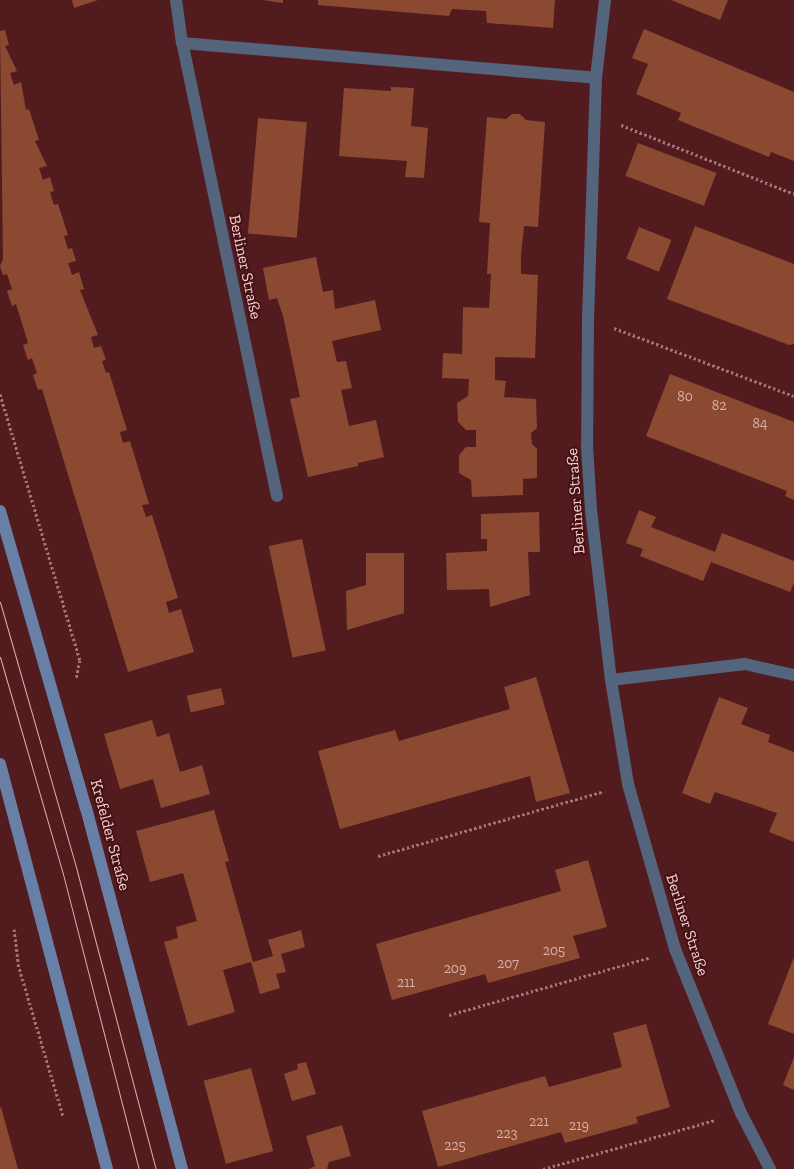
<!DOCTYPE html>
<meta charset="utf-8">
<style>
body{margin:0}
#map{position:relative;width:794px;height:1169px;overflow:hidden;background:#521c1f;font-family:"Zilla Slab",serif}
div>[style]{position:absolute}
.building>*{inset:0;background:#8b4931;transform-origin:0 0}
.path>*{height:3px;margin-top:-1.5px;transform-origin:0;background:repeating-linear-gradient(90deg,#a17475 0 2.5px,transparent 0 5px)}
.minor>*{height:12px;margin:-6px;padding:0 6px;transform-origin:6px;border-radius:6px;background:#54647c}
.secondary>*{height:12px;margin:-6px;padding:0 6px;transform-origin:6px;border-radius:6px;background:#687fa6}
.tram>*{height:1px;margin:-0.5px;padding:0 0.5px;transform-origin:0.5px;border-radius:0.5px;background:#d9b3b3}
span{translate:-50% -50%;white-space:nowrap;text-align:center;line-height:1.15;-webkit-text-stroke:4px #461115;paint-order:stroke}
.number-label{font-size:14px;color:#dab0a9}
.number-label span{-webkit-text-stroke-width:0}
.street-label{font-size:16px;color:#f5d2d1}
</style>
<div id="map">
<div class="building">
<i style="clip-path:polygon(72px 0,98px 0,74px 8px)"></i>
<i style="clip-path:polygon(263px 0,283px 0,283px 3px)"></i>
<i style="clip-path:polygon(318px 0,555px 0,553px 28px,487px 23px,486px 11px,452px 9px,449px 16px,318px 5px)"></i>
<i style="clip-path:polygon(671px 0,728px 0,720px 20px)"></i>
<i style="clip-path:polygon(644px 29px,794px 92px,794px 161px,771px 152px,769px 157px,678px 120px,681px 113px,636px 94px,648px 64px,632px 58px)"></i>
<i style="clip-path:polygon(5px 30px,9px 45px,5px 46px,17px 71px,10px 73px,14px 85px,21px 82px,26px 110px,29px 109px,39px 140px,35px 141px,47px 166px,39px 168px,43px 180px,50px 177px,54px 191px,50px 192px,54px 205px,58px 204px,68px 235px,64px 236px,68px 249px,72px 248px,76px 261px,68px 263px,72px 275px,79px 272px,84px 289px,80px 290px,98px 335px,91px 337px,94px 348px,101px 346px,106px 360px,102px 361px,106px 373px,109px 372px,127px 430px,120px 432px,123px 443px,130px 441px,149px 504px,142px 505px,146px 517px,152px 515px,178px 598px,166px 602px,169px 613px,181px 609px,194px 652px,128px 672px,42px 389px,38px 390px,33px 375px,37px 373px,32px 358px,28px 360px,23px 345px,28px 343px,16px 304px,12px 306px,7px 291px,12px 289px,7px 274px,3px 275px,0 266px,3px 259px,0 31px)"></i>
<i style="clip-path:polygon(391px 87px,414px 88px,411px 126px,428px 128px,424px 178px,405px 177px,407px 161px,339px 156px,344px 88px,391px 91px)"></i>
<i style="clip-path:polygon(512px 114px,520px 114px,526px 120px,545px 122px,538px 227px,524px 226px,521px 256px,521px 274px,538px 275px,535px 358px,495px 357px,495px 380px,506px 381px,504px 397px,536px 399px,537px 428px,531px 433px,532px 444px,537px 449px,537px 478px,523px 479px,523px 495px,472px 497px,471px 480px,459px 473px,459px 455px,466px 447px,476px 447px,476px 430px,466px 430px,458px 422px,457px 403px,468px 396px,469px 379px,442px 378px,443px 353px,462px 354px,463px 307px,489px 308px,491px 274px,487px 274px,490px 223px,479px 222px,487px 117px,506px 119px)"></i>
<i style="left:258px;top:118px;width:49px;height:116px;rotate:5deg"></i>
<i style="left:638px;top:143px;width:84px;height:35px;rotate:21deg"></i>
<i style="clip-path:polygon(695px 226px,794px 264px,794px 344px,789px 345px,667px 299px)"></i>
<i style="left:639px;top:227px;width:35px;height:34px;rotate:22deg"></i>
<i style="clip-path:polygon(316px 257px,323px 292px,333px 290px,335px 309px,375px 300px,381px 330px,332px 341px,337px 362px,346px 361px,352px 388px,341px 390px,349px 426px,376px 420px,384px 457px,358px 463px,358px 466px,308px 477px,290px 399px,300px 397px,283px 316px,277px 298px,269px 300px,263px 268px)"></i>
<i style="clip-path:polygon(670px 374px,794px 422px,794px 500px,785px 496px,787px 491px,646px 436px)"></i>
<i style="clip-path:polygon(639px 510px,656px 517px,651px 527px,715px 552px,722px 533px,794px 561px,794px 583px,790px 592px,711px 562px,703px 581px,640px 556px,643px 549px,626px 543px)"></i>
<i style="clip-path:polygon(539px 512px,540px 552px,528px 552px,530px 595px,490px 607px,489px 589px,447px 590px,446px 553px,487px 551px,487px 539px,481px 539px,481px 514px)"></i>
<i style="left:302px;top:539px;width:114px;height:34px;rotate:78deg"></i>
<i style="clip-path:polygon(366px 553px,404px 553px,404px 613px,347px 630px,346px 591px,366px 585px)"></i>
<i style="clip-path:polygon(536px 677px,570px 793px,536px 802px,530px 776px,340px 829px,318px 751px,395px 730px,399px 741px,510px 709px,504px 687px)"></i>
<i style="left:221px;top:688px;width:17px;height:35px;rotate:77deg"></i>
<i style="clip-path:polygon(719px 697px,748px 708px,741px 724px,770px 735px,768px 742px,794px 752px,794px 842px,769px 832px,777px 813px,715px 792px,710px 804px,682px 793px)"></i>
<i style="clip-path:polygon(152px 720px,157px 737px,169px 733px,180px 772px,202px 765px,210px 794px,161px 808px,153px 779px,120px 789px,104px 734px)"></i>
<i style="clip-path:polygon(214px 810px,229px 861px,225px 862px,253px 962px,273px 956px,268px 940px,301px 930px,305px 947px,281px 954px,286px 972px,276px 974px,280px 988px,260px 994px,251px 962px,223px 970px,235px 1012px,188px 1026px,164px 942px,178px 938px,176px 927px,197px 921px,183px 873px,150px 882px,136px 831px)"></i>
<i style="clip-path:polygon(588px 860px,607px 927px,573px 936px,580px 958px,488px 983px,485px 974px,392px 1000px,376px 944px,561px 891px,555px 870px)"></i>
<i style="clip-path:polygon(794px 957px,794px 1034px,768px 1024px)"></i>
<i style="clip-path:polygon(646px 1024px,670px 1107px,636px 1117px,638px 1123px,565px 1143px,561px 1132px,438px 1167px,422px 1111px,545px 1076px,549px 1087px,622px 1067px,613px 1033px)"></i>
<i style="clip-path:polygon(794px 1057px,794px 1090px,783px 1085px)"></i>
<i style="clip-path:polygon(306px 1062px,316px 1094px,292px 1101px,284px 1074px,298px 1069px,297px 1064px)"></i>
<i style="left:251px;top:1068px;width:86px;height:49px;rotate:75deg"></i>
<i style="clip-path:polygon(0 1108px,1px 1107px,18px 1169px,0 1169px)"></i>
<i style="clip-path:polygon(342px 1125px,351px 1156px,329px 1162px,327px 1169px,309px 1169px,315px 1166px,306px 1136px)"></i>
</div>
<div class="path">
<i style="left:621px;top:125px;width:186px;rotate:21.7deg"></i>
<i style="left:614px;top:328px;width:192px;rotate:20.7deg"></i>
<i style="left:0;top:394px;width:278px;rotate:73.3deg"></i>
<i style="left:80px;top:660px;width:19px;rotate:102deg"></i>
<i style="left:378px;top:856px;width:235px;rotate:-16deg"></i>
<i style="left:14px;top:929px;width:35px;rotate:83deg"></i>
<i style="left:18px;top:964px;width:159px;rotate:73.5deg"></i>
<i style="left:449px;top:1015px;width:210px;rotate:-16deg"></i>
<i style="left:543px;top:1169px;width:179px;rotate:-15.9deg"></i>
</div>
<div class="minor">
<i style="left:176px;top:0;width:43px;rotate:82.1deg"></i>
<i style="left:605px;top:0;width:79px;rotate:96.6deg"></i>
<i style="left:596px;top:78px;width:240px;rotate:91.9deg"></i>
<i style="left:588px;top:318px;width:128px;rotate:90.4deg"></i>
<i style="left:587px;top:446px;width:64px;rotate:86.4deg"></i>
<i style="left:591px;top:510px;width:171px;rotate:83.3deg"></i>
<i style="left:611px;top:680px;width:105px;rotate:80.7deg"></i>
<i style="left:628px;top:784px;width:172px;rotate:74.1deg"></i>
<i style="left:675px;top:949px;width:177px;rotate:68.1deg"></i>
<i style="left:741px;top:1113px;width:63px;rotate:62.6deg"></i>
<i style="left:277px;top:496px;width:463px;rotate:-101.8deg"></i>
<i style="left:182px;top:43px;width:415px;rotate:4.8deg"></i>
<i style="left:611px;top:680px;width:135px;rotate:-6.8deg"></i>
<i style="left:745px;top:664px;width:50px;rotate:12.7deg"></i>
</div>
<div class="secondary">
<i style="left:0;top:511px;width:309px;rotate:73.9deg"></i>
<i style="left:86px;top:808px;width:374px;rotate:75.1deg"></i>
<i style="left:0;top:764px;width:419px;rotate:75.2deg"></i>
</div>
<div class="tram">
<i style="left:0;top:602px;width:280px;rotate:74deg"></i>
<i style="left:77px;top:871px;width:308px;rotate:75.2deg"></i>
<i style="left:0;top:657px;width:226px;rotate:73.8deg"></i>
<i style="left:63px;top:874px;width:305px;rotate:75.6deg"></i>
</div>
<div class="number-label">
<span style="left:685px;top:397px">80</span>
<span style="left:719px;top:406px">82</span>
<span style="left:760px;top:424px">84</span>
<span style="left:554px;top:951px">205</span>
<span style="left:508px;top:964px">207</span>
<span style="left:455px;top:969px">209</span>
<span style="left:406px;top:983px">211</span>
<span style="left:539px;top:1122px">221</span>
<span style="left:579px;top:1126px">219</span>
<span style="left:507px;top:1134px">223</span>
<span style="left:455px;top:1146px">225</span>
</div>
<div class="street-label">
<span style="left:245px;top:267px;rotate:78deg">Berliner Straße</span>
<span style="left:576px;top:501px;rotate:-94deg">Berliner Straße</span>
<span style="left:110px;top:835px;rotate:75deg">Krefelder Straße</span>
<span style="left:687px;top:925px;rotate:72deg">Berliner Straße</span>
</div>
</div>
